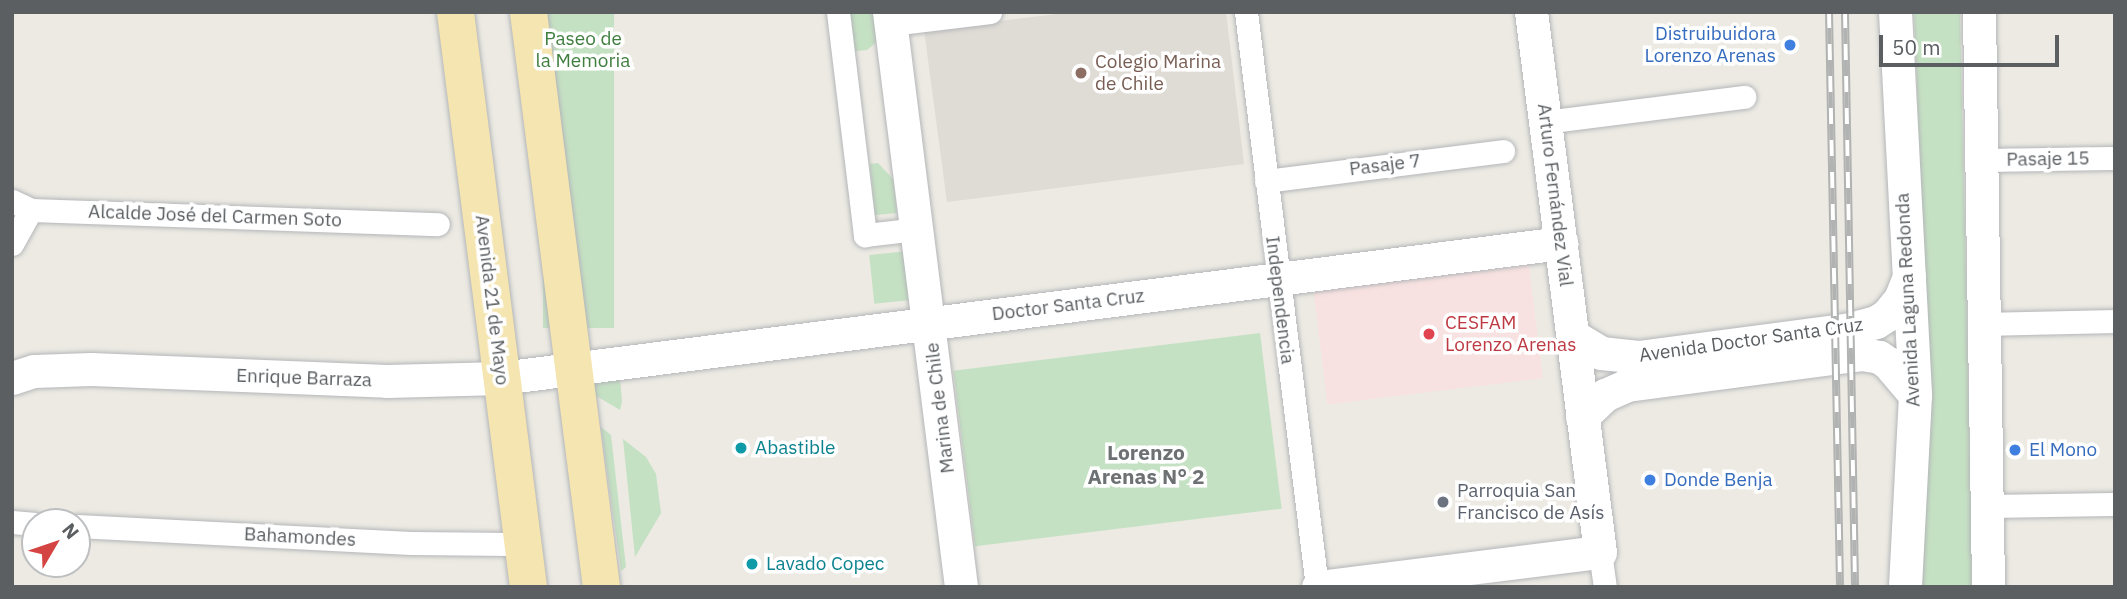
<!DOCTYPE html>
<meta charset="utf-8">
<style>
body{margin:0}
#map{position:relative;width:2127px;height:599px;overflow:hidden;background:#eceae3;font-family:"IBM Plex Sans",sans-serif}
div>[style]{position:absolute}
.education>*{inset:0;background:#dfdbd5}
.medical>*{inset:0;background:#f8e2e1;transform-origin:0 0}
.green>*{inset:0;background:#c5e1c3;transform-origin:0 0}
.roads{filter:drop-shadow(0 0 2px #b4b6b9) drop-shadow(0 0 2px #b4b6b9)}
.street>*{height:23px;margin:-11.5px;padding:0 11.5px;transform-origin:11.5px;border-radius:11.5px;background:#fff}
.secondary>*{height:33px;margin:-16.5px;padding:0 16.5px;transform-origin:16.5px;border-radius:16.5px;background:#fff}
.primary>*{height:37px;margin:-18.5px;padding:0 18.5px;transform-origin:18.5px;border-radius:18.5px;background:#f5e5b0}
.rail>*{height:8px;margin-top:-4px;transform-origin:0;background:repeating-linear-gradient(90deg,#fff 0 16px,#b1b2b2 0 32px);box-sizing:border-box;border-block:2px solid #b1b2b2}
.dots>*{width:19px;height:19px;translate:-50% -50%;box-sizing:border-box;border:4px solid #fff;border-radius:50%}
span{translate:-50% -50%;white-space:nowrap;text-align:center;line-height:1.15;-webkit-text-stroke:7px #fff;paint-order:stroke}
.shop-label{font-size:19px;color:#366cbe}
.right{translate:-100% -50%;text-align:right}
.left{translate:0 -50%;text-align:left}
.park-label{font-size:19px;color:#407e3f}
.education-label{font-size:19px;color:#785e54}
.street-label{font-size:19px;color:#5b5f62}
.health-label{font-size:19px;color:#be3a42}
.culture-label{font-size:19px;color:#0d838f}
.worship-label{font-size:19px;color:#5b616d}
.neighbourhood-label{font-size:21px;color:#6d7174;font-weight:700}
.frame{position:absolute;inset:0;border:14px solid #5b5f62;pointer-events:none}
.north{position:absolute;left:21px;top:508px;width:70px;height:70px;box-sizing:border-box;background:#fff;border:2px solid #bdbfc0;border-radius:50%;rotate:51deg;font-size:19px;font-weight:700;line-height:28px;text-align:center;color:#5b5f62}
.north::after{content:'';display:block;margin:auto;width:24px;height:32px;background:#d34442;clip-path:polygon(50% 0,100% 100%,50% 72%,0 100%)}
.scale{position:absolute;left:1879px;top:35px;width:180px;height:32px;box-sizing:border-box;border:4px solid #5b5f62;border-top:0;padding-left:9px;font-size:21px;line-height:24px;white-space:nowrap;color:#5b5f62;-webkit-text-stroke:5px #fff;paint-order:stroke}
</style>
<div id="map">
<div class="education">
<i style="clip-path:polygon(1073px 12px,1226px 12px,1244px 164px,947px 202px,924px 30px)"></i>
</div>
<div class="medical">
<i style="left:1529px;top:265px;width:114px;height:217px;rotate:83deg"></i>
</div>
<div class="green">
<i style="left:543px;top:12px;width:71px;height:316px"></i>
<i style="clip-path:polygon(850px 12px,880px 12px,883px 37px,867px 50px,855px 51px)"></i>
<i style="clip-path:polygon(1914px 12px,1960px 12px,1973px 587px,1918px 587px,1924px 262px)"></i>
<i style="clip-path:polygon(878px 163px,893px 179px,897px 213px,875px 215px,870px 164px)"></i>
<i style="left:908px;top:251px;width:49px;height:39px;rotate:84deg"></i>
<i style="left:1260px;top:333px;width:177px;height:309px;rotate:83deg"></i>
<i style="clip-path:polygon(619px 365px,622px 402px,620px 410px,593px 394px,589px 369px)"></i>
<i style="clip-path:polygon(601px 427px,611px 435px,626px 567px,621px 571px)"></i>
<i style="clip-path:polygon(623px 439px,646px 457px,656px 474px,661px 513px,635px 557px)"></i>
</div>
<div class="roads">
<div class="street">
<i style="left:838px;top:12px;width:225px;rotate:83.1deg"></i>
<i style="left:865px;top:235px;width:53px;rotate:-6.5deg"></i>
<i style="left:1246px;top:12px;width:579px;rotate:82.96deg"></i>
<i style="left:891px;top:24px;width:100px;rotate:-6.9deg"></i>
<i style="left:1545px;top:122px;width:201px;rotate:-7.2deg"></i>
<i style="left:1981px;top:160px;width:134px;rotate:-0.9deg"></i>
<i style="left:1266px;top:181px;width:239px;rotate:-7.2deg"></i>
<i style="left:12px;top:201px;width:21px;rotate:25deg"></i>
<i style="left:31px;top:210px;width:407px;rotate:2deg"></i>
<i style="left:12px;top:244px;width:39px;rotate:-61deg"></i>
<i style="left:1982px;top:324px;width:133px;rotate:-1.3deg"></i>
<i style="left:1986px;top:506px;width:129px;rotate:-0.9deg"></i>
<i style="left:12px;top:522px;width:23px;rotate:5deg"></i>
<i style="left:77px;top:526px;width:334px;rotate:2.9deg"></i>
<i style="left:411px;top:543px;width:112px;rotate:0.5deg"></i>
<i style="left:1600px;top:552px;width:35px;rotate:82deg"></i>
</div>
<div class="secondary">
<i style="left:889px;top:12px;width:579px;rotate:82.86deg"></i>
<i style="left:1895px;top:12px;width:384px;rotate:87deg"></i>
<i style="left:1915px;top:395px;width:192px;rotate:93deg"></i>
<i style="left:1979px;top:12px;width:575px;rotate:89.1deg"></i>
<i style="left:1573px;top:336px;width:33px;rotate:31deg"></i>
<i style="left:1601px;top:353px;width:37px;rotate:6deg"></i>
<i style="left:1638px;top:357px;width:214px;rotate:-7.5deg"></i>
<i style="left:1850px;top:329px;width:27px;rotate:-15deg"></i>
<i style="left:1876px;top:322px;width:13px;rotate:-32deg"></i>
<i style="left:1887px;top:315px;width:21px;rotate:-51deg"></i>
<i style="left:1900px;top:299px;width:24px;rotate:-68deg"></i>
<i style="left:12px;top:378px;width:23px;rotate:-18deg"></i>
<i style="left:34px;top:371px;width:57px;rotate:-2deg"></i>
<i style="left:91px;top:369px;width:296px;rotate:2.3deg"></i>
<i style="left:387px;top:381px;width:114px;rotate:-1.5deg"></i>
<i style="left:501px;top:378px;width:1069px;rotate:-7.26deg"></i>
<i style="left:1582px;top:417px;width:32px;rotate:-44deg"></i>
<i style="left:1605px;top:395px;width:24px;rotate:-24deg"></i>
<i style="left:1627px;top:385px;width:236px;rotate:-7.5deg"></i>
<i style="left:1861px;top:354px;width:18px;rotate:9deg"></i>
<i style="left:1879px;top:357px;width:11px;rotate:34deg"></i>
<i style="left:1888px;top:363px;width:42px;rotate:49.8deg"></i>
<i style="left:1318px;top:587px;width:284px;rotate:-7.1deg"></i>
<i style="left:1600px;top:552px;width:544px;rotate:-97.28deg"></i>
</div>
<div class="primary">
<i style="left:455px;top:12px;width:580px;rotate:82.76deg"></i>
<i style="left:528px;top:12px;width:580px;rotate:82.76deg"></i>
</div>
</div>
<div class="rail">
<i style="left:1829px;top:12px;width:575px;rotate:88.9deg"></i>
<i style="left:1845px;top:12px;width:575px;rotate:89deg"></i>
</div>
<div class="dots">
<i style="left:1790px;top:45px;background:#3f7fe0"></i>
<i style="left:1081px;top:73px;background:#8d6e63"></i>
<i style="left:1429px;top:334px;background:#e0444e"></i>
<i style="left:741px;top:448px;background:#0f9aa8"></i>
<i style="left:2015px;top:450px;background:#3f7fe0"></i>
<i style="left:1650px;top:480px;background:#3f7fe0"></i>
<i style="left:1443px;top:502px;background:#6b7280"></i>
<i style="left:752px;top:564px;background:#0f9aa8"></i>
</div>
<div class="shop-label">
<span class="right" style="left:1776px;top:45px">Distruibuidora<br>Lorenzo Arenas</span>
<span class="left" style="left:2029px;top:450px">El Mono</span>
<span class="left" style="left:1664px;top:480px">Donde Benja</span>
</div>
<div class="park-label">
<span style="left:583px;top:50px">Paseo de<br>la Memoria</span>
</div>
<div class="education-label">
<span class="left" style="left:1095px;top:73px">Colegio Marina<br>de Chile</span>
</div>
<div class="street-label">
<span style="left:2048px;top:159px;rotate:-1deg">Pasaje 15</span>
<span style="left:1385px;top:165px;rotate:-7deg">Pasaje 7</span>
<span style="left:1555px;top:195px;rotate:83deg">Arturo Fernández Vial</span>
<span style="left:215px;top:216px;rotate:2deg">Alcalde José del Carmen Soto</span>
<span style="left:492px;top:300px;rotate:83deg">Avenida 21 de Mayo</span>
<span style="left:1280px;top:300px;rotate:83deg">Independencia</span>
<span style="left:1908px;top:300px;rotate:-93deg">Avenida Laguna Redonda</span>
<span style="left:1068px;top:305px;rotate:-7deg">Doctor Santa Cruz</span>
<span style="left:1751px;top:340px;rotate:-8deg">Avenida Doctor Santa Cruz</span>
<span style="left:304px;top:378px;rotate:2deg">Enrique Barraza</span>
<span style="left:940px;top:408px;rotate:-97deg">Marina de Chile</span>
<span style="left:300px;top:537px;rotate:3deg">Bahamondes</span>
</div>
<div class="health-label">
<span class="left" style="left:1445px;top:334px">CESFAM<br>Lorenzo Arenas</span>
</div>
<div class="culture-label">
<span class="left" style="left:755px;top:448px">Abastible</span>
<span class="left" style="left:766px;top:564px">Lavado Copec</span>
</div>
<div class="worship-label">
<span class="left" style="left:1457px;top:502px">Parroquia San<br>Francisco de Asís</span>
</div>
<div class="neighbourhood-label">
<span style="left:1146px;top:464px">Lorenzo<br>Arenas N° 2</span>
</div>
<div class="frame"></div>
<div class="north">N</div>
<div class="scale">50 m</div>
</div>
